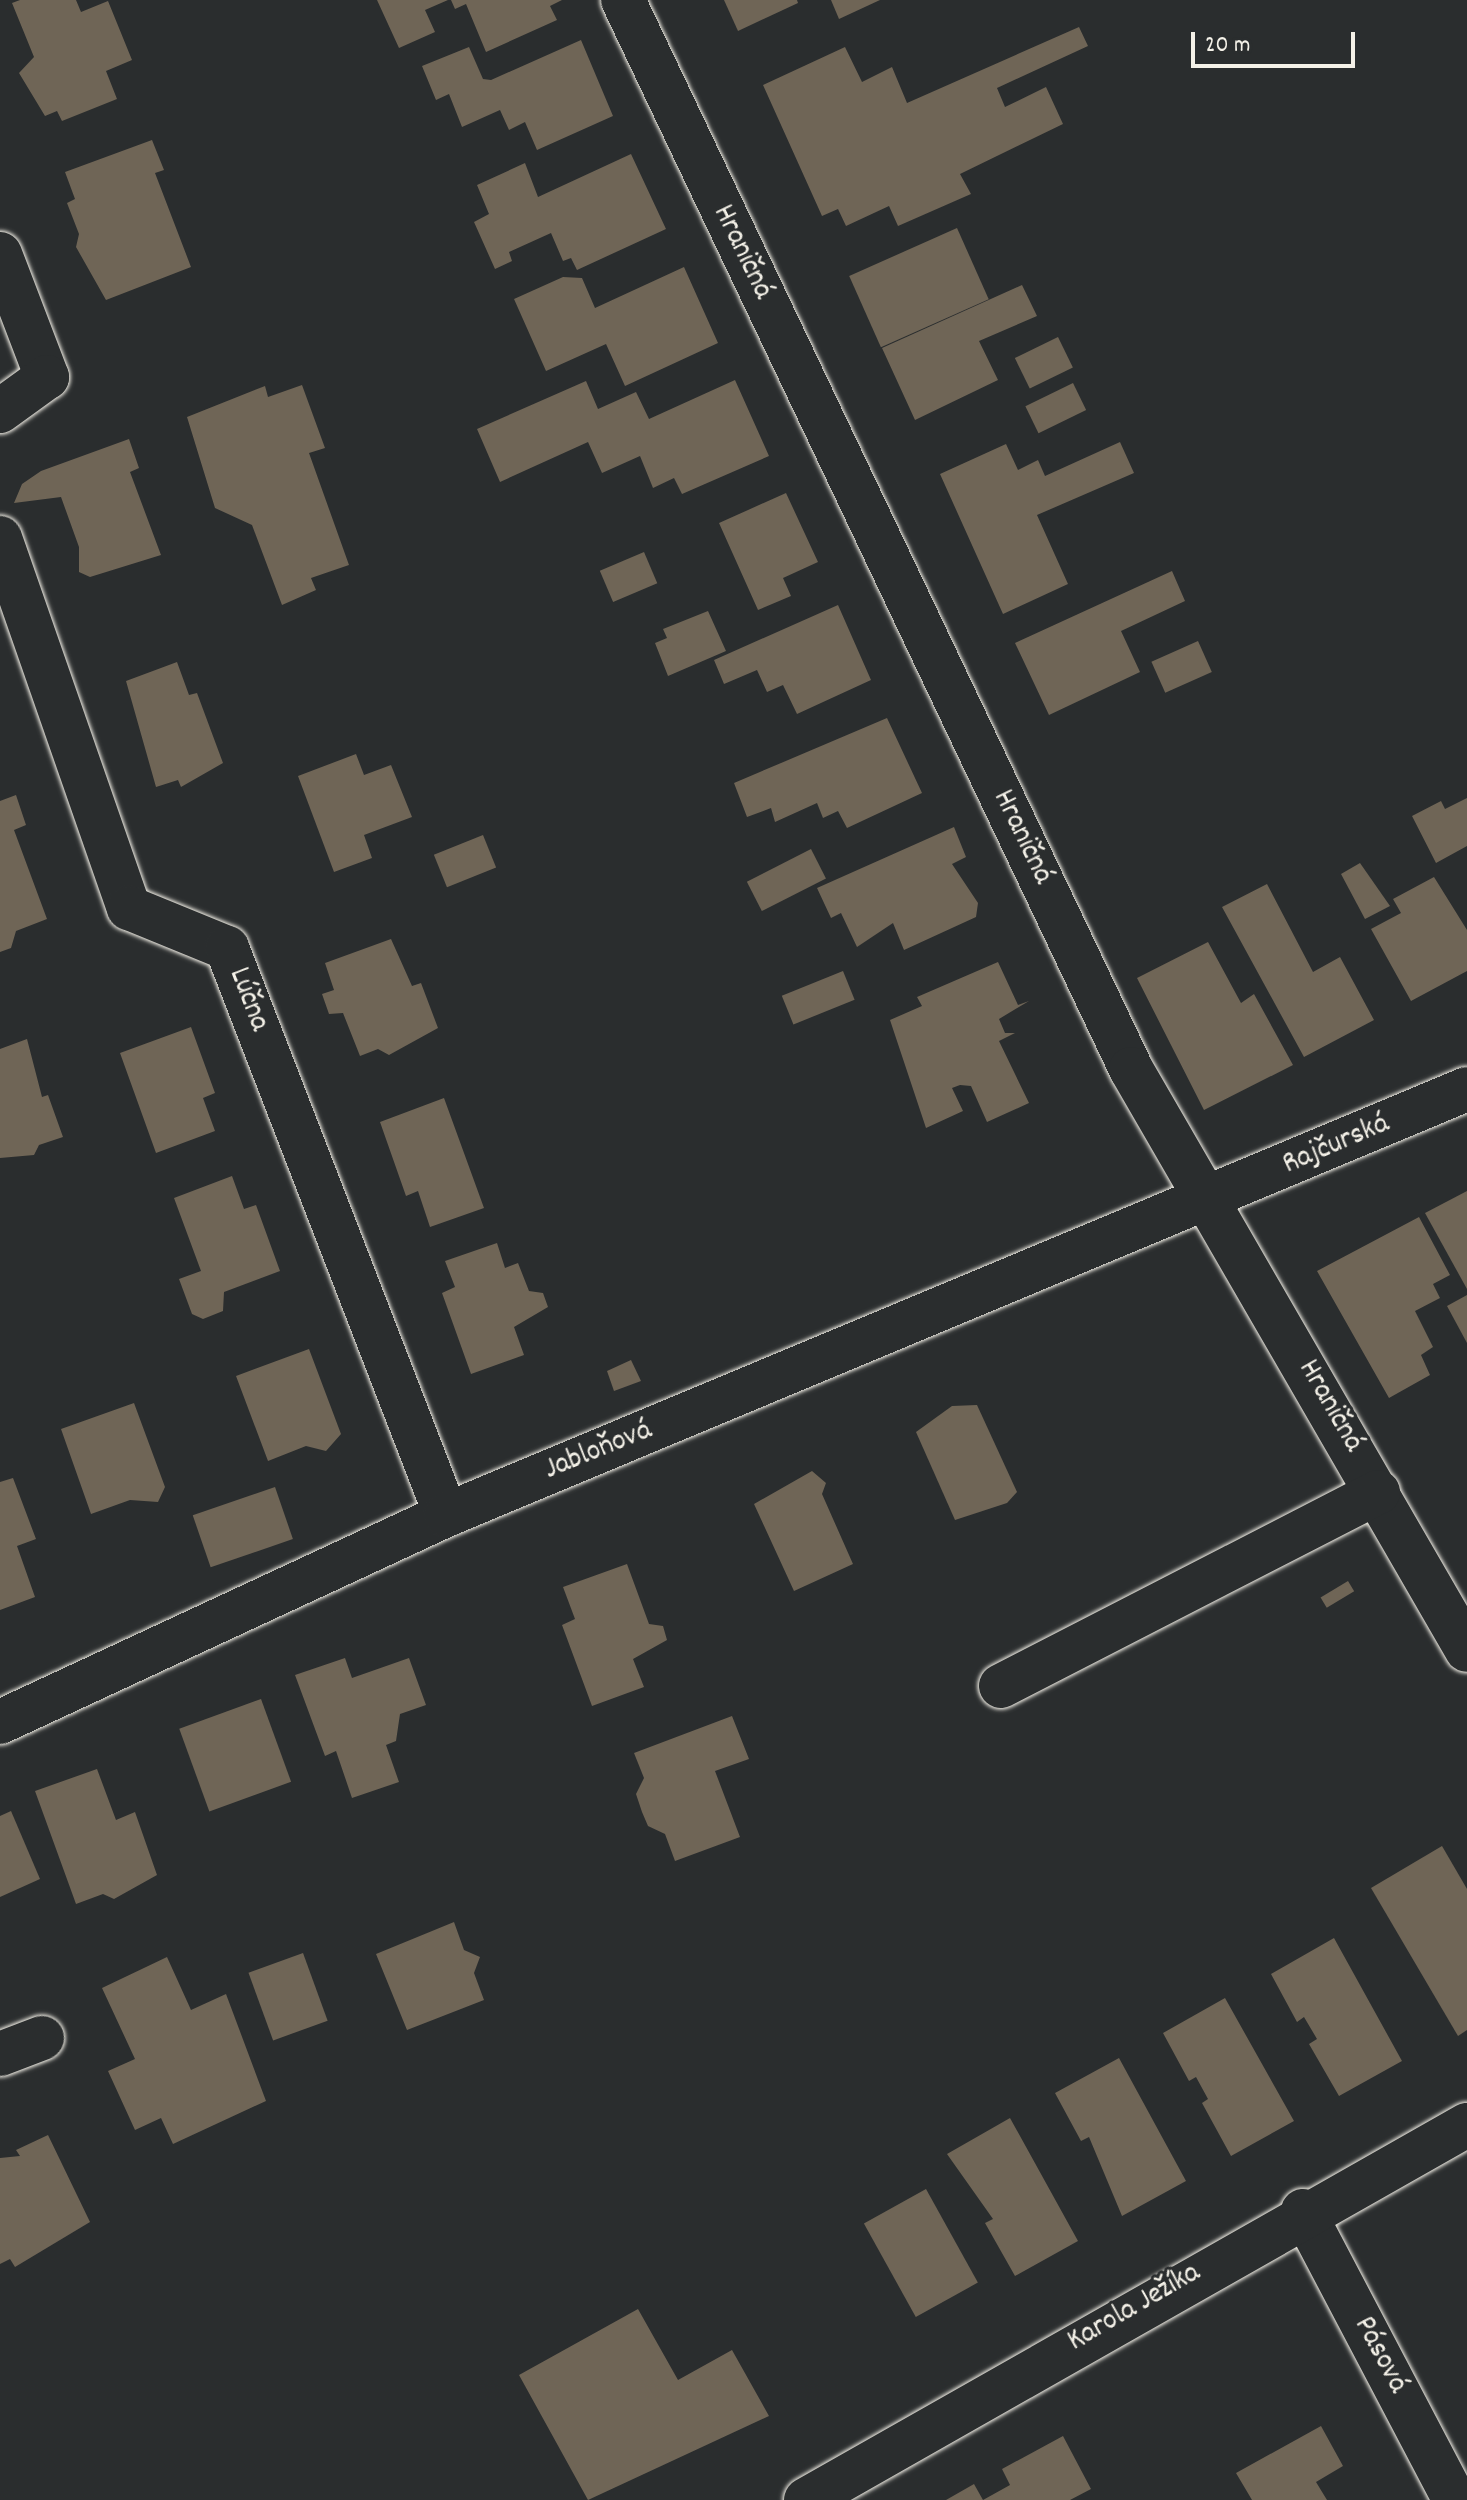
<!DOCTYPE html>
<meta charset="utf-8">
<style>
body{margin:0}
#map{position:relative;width:1467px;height:2500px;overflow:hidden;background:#2a2d2e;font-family:Dekko,sans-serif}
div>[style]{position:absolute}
.building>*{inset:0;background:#6f6556;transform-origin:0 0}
.roads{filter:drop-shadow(0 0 2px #f4f1e8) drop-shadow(0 0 2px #f4f1e8)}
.minor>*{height:44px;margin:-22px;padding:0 22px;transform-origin:22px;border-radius:22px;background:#2a2d2e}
span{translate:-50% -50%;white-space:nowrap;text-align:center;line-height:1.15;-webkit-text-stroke:6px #2a2d2e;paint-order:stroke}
.street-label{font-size:30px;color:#f4f1e8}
.scale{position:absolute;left:1191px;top:32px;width:164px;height:36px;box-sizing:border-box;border:4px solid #f4f1e8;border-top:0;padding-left:10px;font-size:24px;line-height:28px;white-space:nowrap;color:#f4f1e8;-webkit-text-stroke:6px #2a2d2e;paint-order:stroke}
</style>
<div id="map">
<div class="building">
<i style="clip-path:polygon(20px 0,76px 0,81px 12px,108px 1px,132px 60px,106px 71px,117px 99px,62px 121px,57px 111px,45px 116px,19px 73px,34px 57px,12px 3px)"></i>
<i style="clip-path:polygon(377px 0,448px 0,425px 10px,435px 32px,399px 48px)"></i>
<i style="clip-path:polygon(451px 0,562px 0,550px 6px,557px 20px,486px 52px,466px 4px,455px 9px)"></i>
<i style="clip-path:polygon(724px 0,797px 0,798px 3px,738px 31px)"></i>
<i style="clip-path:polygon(831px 0,880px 0,839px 19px)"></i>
<i style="clip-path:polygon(1079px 27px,1088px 46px,997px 88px,1005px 107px,1046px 87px,1063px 124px,960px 174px,971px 194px,898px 226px,889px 206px,846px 226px,838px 209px,822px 216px,763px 85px,845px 47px,862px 82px,892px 67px,907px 103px)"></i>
<i style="clip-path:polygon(581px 40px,613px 116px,537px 150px,525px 122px,509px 130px,500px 110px,462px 127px,449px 94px,436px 100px,422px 66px,469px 47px,483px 79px,491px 80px)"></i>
<i style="clip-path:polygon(152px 140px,164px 170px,155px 173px,191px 267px,106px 300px,76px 247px,79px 234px,67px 203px,75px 199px,65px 172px)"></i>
<i style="clip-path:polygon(631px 154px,666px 229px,577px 270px,571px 258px,563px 261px,551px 233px,509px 252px,512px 261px,495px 269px,474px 222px,489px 214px,477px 185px,525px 163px,538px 197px)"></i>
<i style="left:957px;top:228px;width:78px;height:118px;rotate:66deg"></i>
<i style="clip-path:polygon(684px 267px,718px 343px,625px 386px,606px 344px,546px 371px,514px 299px,563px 277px,582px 278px,595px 308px)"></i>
<i style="clip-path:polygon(1022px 285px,1037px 316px,979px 341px,998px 380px,915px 420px,882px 348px)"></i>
<i style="left:1058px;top:337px;width:34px;height:48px;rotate:64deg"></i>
<i style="clip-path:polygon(735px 380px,769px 456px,682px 494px,674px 478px,653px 488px,640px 456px,602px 473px,588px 442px,500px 482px,477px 429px,586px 381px,598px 409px,636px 392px,649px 419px)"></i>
<i style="left:1073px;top:383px;width:30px;height:53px;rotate:64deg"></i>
<i style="clip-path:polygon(302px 385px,325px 448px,309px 453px,349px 565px,311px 578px,316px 590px,282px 605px,252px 525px,215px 508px,187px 417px,265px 386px,268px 397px)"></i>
<i style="clip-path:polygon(129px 439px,139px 468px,130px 472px,161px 555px,90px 577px,79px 572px,79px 547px,61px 497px,14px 503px,22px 484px,41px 471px)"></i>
<i style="clip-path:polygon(1120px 442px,1134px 473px,1037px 515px,1068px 584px,1003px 614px,940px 474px,1006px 444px,1018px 470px,1038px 460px,1045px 476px)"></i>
<i style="clip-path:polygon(786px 493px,818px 562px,783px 578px,791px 596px,758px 610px,719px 523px)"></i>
<i style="left:644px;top:552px;width:34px;height:48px;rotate:67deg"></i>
<i style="clip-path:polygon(1172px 571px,1185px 601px,1121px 631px,1140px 672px,1049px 715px,1015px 643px)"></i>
<i style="clip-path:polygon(838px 605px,871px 680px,797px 714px,783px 685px,767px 692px,757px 670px,724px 684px,714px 660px)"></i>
<i style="clip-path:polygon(708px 611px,726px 651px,668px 676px,655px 643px,667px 638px,663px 629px)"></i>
<i style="left:1198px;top:641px;width:34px;height:51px;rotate:66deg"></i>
<i style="clip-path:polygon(177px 662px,189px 695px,197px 693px,223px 763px,181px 787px,178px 780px,156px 787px,126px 681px)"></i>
<i style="clip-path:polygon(887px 718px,922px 793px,847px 828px,838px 811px,823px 818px,817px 803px,775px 822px,771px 808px,747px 817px,734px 783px)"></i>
<i style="clip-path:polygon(356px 754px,364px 775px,391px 765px,412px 817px,364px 835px,372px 858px,334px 872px,298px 776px)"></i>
<i style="clip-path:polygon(16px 795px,26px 825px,14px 830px,47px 919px,16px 931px,11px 948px,0 952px,0 801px)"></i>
<i style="clip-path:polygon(1467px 798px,1467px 846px,1436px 863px,1412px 816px,1441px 801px,1445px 809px)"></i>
<i style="clip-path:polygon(954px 827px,966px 857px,952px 864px,978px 903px,976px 917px,904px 950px,893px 923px,857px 947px,841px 913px,831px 918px,817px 888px)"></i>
<i style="left:483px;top:835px;width:35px;height:53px;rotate:68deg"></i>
<i style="left:811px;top:849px;width:33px;height:72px;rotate:63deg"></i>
<i style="clip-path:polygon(1360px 863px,1390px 906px,1365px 919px,1341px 874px)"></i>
<i style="clip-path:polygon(1434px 877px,1467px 930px,1467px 971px,1411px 1001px,1371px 929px,1401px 913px,1393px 899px)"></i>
<i style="clip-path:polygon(1267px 884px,1313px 972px,1340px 957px,1374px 1020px,1304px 1057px,1222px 907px)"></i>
<i style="clip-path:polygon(391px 939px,412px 986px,421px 983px,438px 1028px,389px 1055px,378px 1049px,360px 1056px,343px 1013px,329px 1014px,322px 994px,334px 990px,325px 963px)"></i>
<i style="clip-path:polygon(1208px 942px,1241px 1003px,1254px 994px,1293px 1065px,1204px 1110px,1137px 978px)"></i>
<i style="clip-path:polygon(998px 962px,1018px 1005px,1029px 1001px,999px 1019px,1005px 1033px,1015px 1033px,999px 1041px,1029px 1103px,987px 1122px,971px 1086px,960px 1085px,952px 1088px,963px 1111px,926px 1128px,890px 1020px,922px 1006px,917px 997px)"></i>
<i style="left:843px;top:971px;width:31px;height:66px;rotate:68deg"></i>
<i style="clip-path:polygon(191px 1027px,215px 1093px,203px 1098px,215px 1131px,156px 1153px,120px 1053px)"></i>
<i style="clip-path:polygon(27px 1039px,42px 1097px,48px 1095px,63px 1137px,39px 1145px,34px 1155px,0 1158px,0 1049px)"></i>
<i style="clip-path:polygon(444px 1098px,484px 1208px,430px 1227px,418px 1191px,406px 1196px,380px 1122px)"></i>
<i style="clip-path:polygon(232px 1176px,244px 1209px,256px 1205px,280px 1271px,224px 1292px,223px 1311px,203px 1319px,192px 1314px,179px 1279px,201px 1271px,174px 1198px)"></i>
<i style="clip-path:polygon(1467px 1191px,1467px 1289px,1425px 1213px)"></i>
<i style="clip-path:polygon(1419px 1217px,1450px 1275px,1433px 1284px,1440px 1298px,1415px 1311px,1433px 1347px,1421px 1355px,1430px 1375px,1389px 1398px,1317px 1271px)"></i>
<i style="clip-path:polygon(497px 1243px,505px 1268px,518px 1263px,529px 1291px,543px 1293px,548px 1307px,514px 1327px,524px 1355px,471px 1374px,442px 1293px,455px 1287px,445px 1261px)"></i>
<i style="clip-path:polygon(1467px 1295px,1467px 1343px,1447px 1306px)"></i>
<i style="clip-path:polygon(309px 1349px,341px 1434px,326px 1451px,306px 1446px,268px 1461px,236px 1376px)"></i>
<i style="clip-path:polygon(631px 1360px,641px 1381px,614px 1391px,607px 1371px)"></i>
<i style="clip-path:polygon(134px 1403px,165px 1487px,158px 1502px,130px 1500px,91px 1514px,61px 1429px)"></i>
<i style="clip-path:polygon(977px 1405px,1017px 1492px,1007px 1503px,955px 1520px,916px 1432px,952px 1406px)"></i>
<i style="clip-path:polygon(812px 1471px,826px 1483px,822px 1494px,853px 1564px,794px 1591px,754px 1504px)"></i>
<i style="clip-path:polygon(13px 1478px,36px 1539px,17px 1546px,35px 1597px,0 1610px,0 1482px)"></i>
<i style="left:275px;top:1487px;width:55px;height:87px;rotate:71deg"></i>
<i style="clip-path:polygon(627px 1564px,649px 1624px,663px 1626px,667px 1640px,633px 1659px,644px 1687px,592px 1706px,562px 1625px,575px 1619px,563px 1587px)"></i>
<i style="left:1348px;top:1581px;width:12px;height:32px;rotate:59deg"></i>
<i style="clip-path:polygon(345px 1658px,352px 1678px,409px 1658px,426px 1705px,400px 1714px,396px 1741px,386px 1745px,399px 1782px,352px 1798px,336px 1751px,325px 1756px,295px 1675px)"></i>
<i style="left:261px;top:1699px;width:88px;height:87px;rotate:70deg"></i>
<i style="clip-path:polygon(732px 1716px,749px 1759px,715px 1771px,740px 1837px,675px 1861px,665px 1834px,648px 1826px,642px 1812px,636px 1794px,644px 1778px,634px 1753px)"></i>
<i style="clip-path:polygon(97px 1769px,116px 1820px,135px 1812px,157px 1875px,114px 1899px,103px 1894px,76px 1904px,35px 1791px)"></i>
<i style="clip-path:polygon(11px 1811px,40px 1879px,0 1897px,0 1816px)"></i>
<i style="clip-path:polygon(1442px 1846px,1467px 1889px,1467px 2030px,1458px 2036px,1371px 1888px)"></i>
<i style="clip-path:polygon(454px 1922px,464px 1950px,480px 1957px,474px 1973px,484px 2000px,407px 2030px,376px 1954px)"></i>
<i style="clip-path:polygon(1334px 1938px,1402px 2061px,1339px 2096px,1309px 2044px,1317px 2039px,1304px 2017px,1297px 2022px,1271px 1974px)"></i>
<i style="left:303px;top:1953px;width:72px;height:58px;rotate:70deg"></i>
<i style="clip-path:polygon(167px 1957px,191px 2010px,226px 1994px,266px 2101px,173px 2144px,161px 2118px,135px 2130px,108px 2071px,135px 2059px,102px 1988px)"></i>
<i style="clip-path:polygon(1225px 1998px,1294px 2121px,1231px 2156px,1202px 2103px,1208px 2099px,1196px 2077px,1189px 2081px,1163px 2033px)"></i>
<i style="clip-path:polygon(1119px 2058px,1186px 2181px,1122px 2216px,1089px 2137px,1081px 2141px,1055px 2093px)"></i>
<i style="clip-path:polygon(1010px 2118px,1078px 2241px,1015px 2276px,985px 2223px,993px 2219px,947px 2154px)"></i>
<i style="clip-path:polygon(48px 2135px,90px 2222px,15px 2267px,10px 2259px,0 2264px,0 2158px,20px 2156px,16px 2150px)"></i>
<i style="left:926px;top:2189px;width:107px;height:71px;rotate:61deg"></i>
<i style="clip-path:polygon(638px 2309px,678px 2380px,732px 2350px,769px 2416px,588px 2500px,519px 2375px)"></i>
<i style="clip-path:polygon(1321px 2426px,1343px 2466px,1316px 2482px,1327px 2500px,1252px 2500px,1236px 2473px)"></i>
<i style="clip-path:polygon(1063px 2436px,1091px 2489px,1070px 2500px,983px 2500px,1010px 2485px,1002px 2469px)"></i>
<i style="clip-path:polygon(974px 2484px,983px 2500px,946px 2500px)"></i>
</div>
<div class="roads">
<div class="minor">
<i style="left:623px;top:0;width:1184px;rotate:64.58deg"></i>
<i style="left:1131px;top:1069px;width:671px;rotate:59.96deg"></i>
<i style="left:0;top:254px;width:132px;rotate:69.1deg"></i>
<i style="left:47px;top:377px;width:58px;rotate:144.1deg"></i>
<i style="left:0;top:538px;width:392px;rotate:70.8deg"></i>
<i style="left:129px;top:908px;width:106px;rotate:22.2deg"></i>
<i style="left:227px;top:948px;width:608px;rotate:68.88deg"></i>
<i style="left:1001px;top:1686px;width:424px;rotate:-27.2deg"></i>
<i style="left:0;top:1722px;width:492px;rotate:-24.9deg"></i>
<i style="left:446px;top:1515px;width:1106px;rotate:-22.65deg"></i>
<i style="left:0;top:2054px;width:45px;rotate:-20.9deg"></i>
<i style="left:1303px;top:2211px;width:327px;rotate:62.3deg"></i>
<i style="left:806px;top:2500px;width:760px;rotate:-29.57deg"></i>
</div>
</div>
<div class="street-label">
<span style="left:741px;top:253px;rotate:64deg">Hraničná</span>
<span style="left:1021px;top:838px;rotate:64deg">Hraničná</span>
<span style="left:247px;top:1000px;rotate:69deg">Lúčna</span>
<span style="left:1337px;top:1146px;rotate:-23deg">Rajčurská</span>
<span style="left:1329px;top:1407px;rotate:60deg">Hraničná</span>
<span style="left:599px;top:1452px;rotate:-22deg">Jabloňová</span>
<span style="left:1135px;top:2309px;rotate:-30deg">Karola Ježíka</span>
<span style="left:1379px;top:2356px;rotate:62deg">Pásová</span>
</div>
<div class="scale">20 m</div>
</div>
